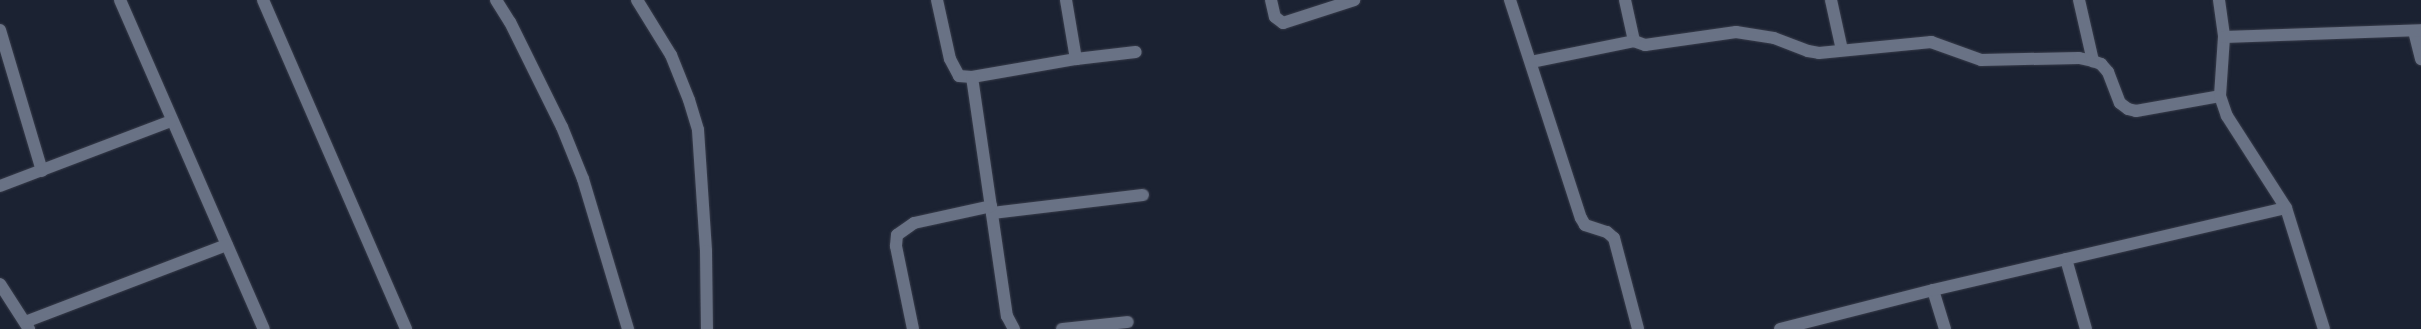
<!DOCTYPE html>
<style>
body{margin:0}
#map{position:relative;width:2421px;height:329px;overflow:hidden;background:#1b2232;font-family:Arial,sans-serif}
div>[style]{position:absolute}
.roads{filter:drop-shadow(0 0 1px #383c4a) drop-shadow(0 0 1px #383c4a)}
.minor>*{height:12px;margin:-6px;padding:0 6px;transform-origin:6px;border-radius:6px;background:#697285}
span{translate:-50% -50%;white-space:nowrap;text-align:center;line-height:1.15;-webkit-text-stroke:4px #121828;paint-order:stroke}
</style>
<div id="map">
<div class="roads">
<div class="minor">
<i style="left:120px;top:0;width:359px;rotate:66.4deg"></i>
<i style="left:263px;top:0;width:359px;rotate:66.5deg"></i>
<i style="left:496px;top:0;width:26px;rotate:58deg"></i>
<i style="left:510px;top:22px;width:117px;rotate:63.7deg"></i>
<i style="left:562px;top:127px;width:56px;rotate:68deg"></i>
<i style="left:583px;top:179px;width:157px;rotate:73.3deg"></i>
<i style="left:637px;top:0;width:65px;rotate:58.3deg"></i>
<i style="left:671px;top:55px;width:48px;rotate:68.2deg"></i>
<i style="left:689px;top:100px;width:31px;rotate:73deg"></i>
<i style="left:698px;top:130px;width:121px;rotate:86.2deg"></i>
<i style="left:706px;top:251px;width:78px;rotate:89.3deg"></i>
<i style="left:937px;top:0;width:60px;rotate:77.6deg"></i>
<i style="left:950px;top:59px;width:19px;rotate:62deg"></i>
<i style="left:959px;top:76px;width:13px;rotate:4deg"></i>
<i style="left:972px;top:77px;width:106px;rotate:-9.8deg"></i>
<i style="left:1076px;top:59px;width:60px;rotate:-6.7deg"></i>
<i style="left:1066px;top:0;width:60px;rotate:80.4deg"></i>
<i style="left:1271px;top:0;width:17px;rotate:77deg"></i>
<i style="left:1275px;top:17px;width:10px;rotate:37deg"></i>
<i style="left:1283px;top:23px;width:75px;rotate:-17.9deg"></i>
<i style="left:1510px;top:0;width:229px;rotate:72deg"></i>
<i style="left:1581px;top:218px;width:8px;rotate:60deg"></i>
<i style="left:1585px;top:225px;width:23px;rotate:18deg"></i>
<i style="left:1607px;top:232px;width:9px;rotate:41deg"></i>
<i style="left:1614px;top:238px;width:94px;rotate:75.2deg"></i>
<i style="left:1625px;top:0;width:42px;rotate:77.6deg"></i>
<i style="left:1634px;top:41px;width:12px;rotate:20deg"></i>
<i style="left:1645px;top:45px;width:92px;rotate:-8.1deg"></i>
<i style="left:1736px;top:32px;width:38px;rotate:9deg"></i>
<i style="left:1774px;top:38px;width:36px;rotate:21deg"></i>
<i style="left:1808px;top:51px;width:11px;rotate:10deg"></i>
<i style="left:1819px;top:53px;width:113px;rotate:-5.6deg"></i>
<i style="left:1931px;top:42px;width:53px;rotate:19.8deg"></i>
<i style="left:1981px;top:60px;width:98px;rotate:-1.2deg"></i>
<i style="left:2079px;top:58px;width:14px;rotate:12deg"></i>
<i style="left:2093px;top:61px;width:9px;rotate:21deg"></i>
<i style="left:2101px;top:64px;width:11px;rotate:49deg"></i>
<i style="left:2108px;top:72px;width:33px;rotate:69deg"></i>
<i style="left:2120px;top:103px;width:10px;rotate:37deg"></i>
<i style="left:2128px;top:109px;width:8px;rotate:14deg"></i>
<i style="left:2136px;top:111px;width:85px;rotate:-10.1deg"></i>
<i style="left:1831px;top:0;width:51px;rotate:77.6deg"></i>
<i style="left:2079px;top:0;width:63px;rotate:77.1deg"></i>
<i style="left:2219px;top:0;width:37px;rotate:82deg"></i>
<i style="left:2224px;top:37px;width:59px;rotate:93.9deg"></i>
<i style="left:2220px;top:96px;width:21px;rotate:71deg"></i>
<i style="left:2227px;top:116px;width:109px;rotate:57.3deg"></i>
<i style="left:2286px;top:208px;width:127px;rotate:72.6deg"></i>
<i style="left:0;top:30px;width:147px;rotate:73.4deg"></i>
<i style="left:2414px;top:31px;width:29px;rotate:76deg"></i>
<i style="left:2224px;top:37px;width:197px;rotate:-2deg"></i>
<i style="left:1531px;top:62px;width:105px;rotate:-11.5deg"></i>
<i style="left:972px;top:77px;width:242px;rotate:81.7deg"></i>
<i style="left:1007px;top:316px;width:15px;rotate:62deg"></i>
<i style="left:0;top:186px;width:183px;rotate:-20.8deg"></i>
<i style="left:992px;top:213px;width:152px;rotate:-6.8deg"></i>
<i style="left:2066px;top:259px;width:73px;rotate:74.1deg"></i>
<i style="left:0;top:284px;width:54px;rotate:57.2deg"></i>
<i style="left:1933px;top:290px;width:41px;rotate:72.9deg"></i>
<i style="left:25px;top:322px;width:216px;rotate:-20.9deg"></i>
<i style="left:913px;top:329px;width:85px;rotate:-101.6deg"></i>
<i style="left:896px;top:246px;width:11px;rotate:-85deg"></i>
<i style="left:897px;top:235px;width:21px;rotate:-35deg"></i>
<i style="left:914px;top:223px;width:79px;rotate:-12.4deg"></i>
<i style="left:1062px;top:329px;width:66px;rotate:-6.1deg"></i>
<i style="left:1780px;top:329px;width:158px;rotate:-14.3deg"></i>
<i style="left:1933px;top:290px;width:362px;rotate:-13.1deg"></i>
</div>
</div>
</div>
